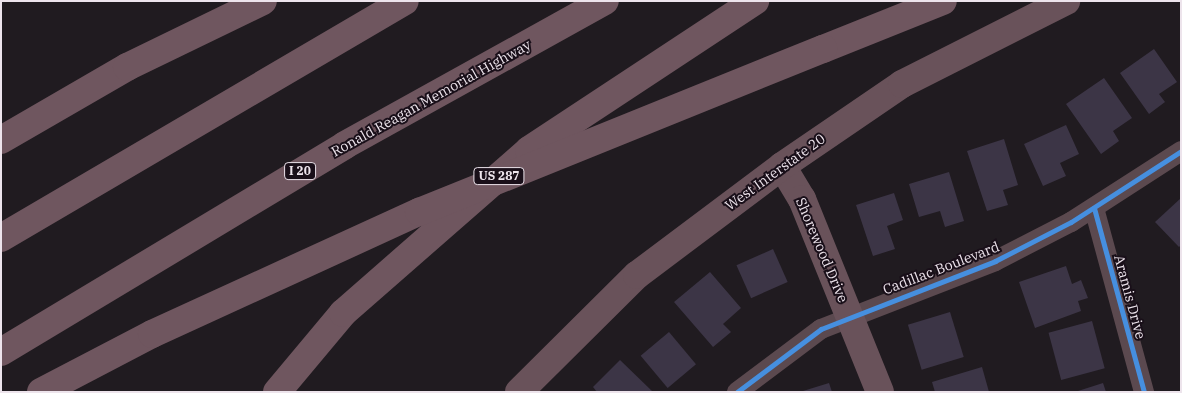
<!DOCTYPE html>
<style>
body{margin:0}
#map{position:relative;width:1182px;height:393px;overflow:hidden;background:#201b20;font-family:"IBM Plex Serif",serif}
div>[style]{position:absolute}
.building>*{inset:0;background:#3c3546;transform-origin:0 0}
.street>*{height:20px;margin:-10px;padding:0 10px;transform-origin:10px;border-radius:10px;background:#5b494f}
.secondary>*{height:28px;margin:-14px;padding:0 14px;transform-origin:14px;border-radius:14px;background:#69525a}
.highway>*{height:28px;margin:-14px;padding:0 14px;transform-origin:14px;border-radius:14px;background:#6f565f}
.highway-bridge>*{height:28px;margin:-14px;padding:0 14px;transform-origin:14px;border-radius:14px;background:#6f565f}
.cycleway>*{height:5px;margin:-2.5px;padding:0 2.5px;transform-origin:2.5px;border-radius:2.5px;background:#468fdf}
span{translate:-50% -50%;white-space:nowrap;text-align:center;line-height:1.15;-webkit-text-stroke:4px #190f19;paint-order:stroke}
.shield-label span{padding:1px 4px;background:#190f19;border:1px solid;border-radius:4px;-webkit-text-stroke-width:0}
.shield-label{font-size:12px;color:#ede4ec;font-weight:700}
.street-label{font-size:14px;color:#ede4ec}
.frame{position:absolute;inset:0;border:2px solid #ede4ec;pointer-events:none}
</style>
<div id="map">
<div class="building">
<i style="clip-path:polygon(1154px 49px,1177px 82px,1159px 94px,1165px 102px,1149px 114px,1120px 73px)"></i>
<i style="clip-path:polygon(1104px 78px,1132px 118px,1113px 131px,1119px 141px,1101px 154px,1066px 104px)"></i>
<i style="clip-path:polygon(1066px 125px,1079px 154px,1060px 163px,1066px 176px,1043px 186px,1024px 144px)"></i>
<i style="clip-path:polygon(1004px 139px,1018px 185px,1003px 190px,1008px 205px,987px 211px,967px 151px)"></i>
<i style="clip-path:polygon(949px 172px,964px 221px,945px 227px,940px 211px,919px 217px,909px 184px)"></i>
<i style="clip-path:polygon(894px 193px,903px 220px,887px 226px,895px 249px,873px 256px,856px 205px)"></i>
<i style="clip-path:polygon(1181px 198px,1181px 245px,1179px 247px,1155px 222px)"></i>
<i style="left:773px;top:249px;width:36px;height:40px;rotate:66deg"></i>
<i style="clip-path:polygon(1066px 266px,1072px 284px,1081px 280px,1088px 298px,1078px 301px,1081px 311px,1035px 328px,1019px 282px)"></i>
<i style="clip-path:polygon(710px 272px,741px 308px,723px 324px,731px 332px,713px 347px,674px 302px)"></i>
<i style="left:950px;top:312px;width:47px;height:44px;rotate:73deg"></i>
<i style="left:1092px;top:321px;width:49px;height:45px;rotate:75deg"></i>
<i style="left:669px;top:332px;width:42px;height:37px;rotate:50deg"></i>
<i style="clip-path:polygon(620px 360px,653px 392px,597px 392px,593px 387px)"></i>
<i style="clip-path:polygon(982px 367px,989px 392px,935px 392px,932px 382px)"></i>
<i style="clip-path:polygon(829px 383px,832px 392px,803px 392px,803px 391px)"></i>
<i style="clip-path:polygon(1103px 383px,1106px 392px,1078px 392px,1078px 391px)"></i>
</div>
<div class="street">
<i style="left:1094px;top:208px;width:191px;rotate:74.8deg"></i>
<i style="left:737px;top:392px;width:105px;rotate:-36.9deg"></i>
<i style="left:821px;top:329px;width:187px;rotate:-21.3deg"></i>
<i style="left:995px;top:261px;width:85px;rotate:-27.2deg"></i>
<i style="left:1071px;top:222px;width:131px;rotate:-32.8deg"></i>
</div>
<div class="secondary">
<i style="left:782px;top:166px;width:39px;rotate:59deg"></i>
<i style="left:802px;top:199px;width:208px;rotate:68deg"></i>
<i style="left:519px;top:392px;width:166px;rotate:-44.8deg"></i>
<i style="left:637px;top:275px;width:181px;rotate:-36.9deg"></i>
<i style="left:782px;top:166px;width:145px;rotate:-34.3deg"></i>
<i style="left:902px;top:84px;width:184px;rotate:-26.8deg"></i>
</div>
<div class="highway">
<i style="left:823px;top:49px;width:129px;rotate:-21.8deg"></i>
<i style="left:1px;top:140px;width:146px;rotate:-30.1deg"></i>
<i style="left:127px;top:67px;width:151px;rotate:-25.9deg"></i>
<i style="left:1px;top:238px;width:468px;rotate:-30.4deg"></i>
<i style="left:1px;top:352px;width:401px;rotate:-31deg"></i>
<i style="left:345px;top:145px;width:297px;rotate:-29deg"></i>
<i style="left:41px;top:392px;width:125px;rotate:-27.6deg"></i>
<i style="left:152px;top:334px;width:294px;rotate:-24.6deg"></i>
<i style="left:277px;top:392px;width:103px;rotate:-50.1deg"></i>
<i style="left:343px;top:313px;width:247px;rotate:-41.2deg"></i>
<i style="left:529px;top:150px;width:271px;rotate:-33.4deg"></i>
</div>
<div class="highway-bridge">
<i style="left:419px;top:212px;width:436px;rotate:-22deg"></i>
</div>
<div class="cycleway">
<i style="left:1094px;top:208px;width:191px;rotate:74.8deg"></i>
<i style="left:737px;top:392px;width:105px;rotate:-36.9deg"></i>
<i style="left:821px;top:329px;width:187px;rotate:-21.3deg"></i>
<i style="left:995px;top:261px;width:85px;rotate:-27.2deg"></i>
<i style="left:1071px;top:222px;width:131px;rotate:-32.8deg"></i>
</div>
<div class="shield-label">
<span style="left:300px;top:171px">I 20</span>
<span style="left:499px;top:176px">US 287</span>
</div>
<div class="street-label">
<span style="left:431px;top:98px;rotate:-29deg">Ronald Reagan Memorial Highway</span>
<span style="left:775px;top:172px;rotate:-36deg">West Interstate 20</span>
<span style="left:822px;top:250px;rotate:67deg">Shorewood Drive</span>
<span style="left:941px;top:268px;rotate:-21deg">Cadillac Boulevard</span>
<span style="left:1130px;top:297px;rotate:75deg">Aramis Drive</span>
</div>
<div class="frame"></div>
</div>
